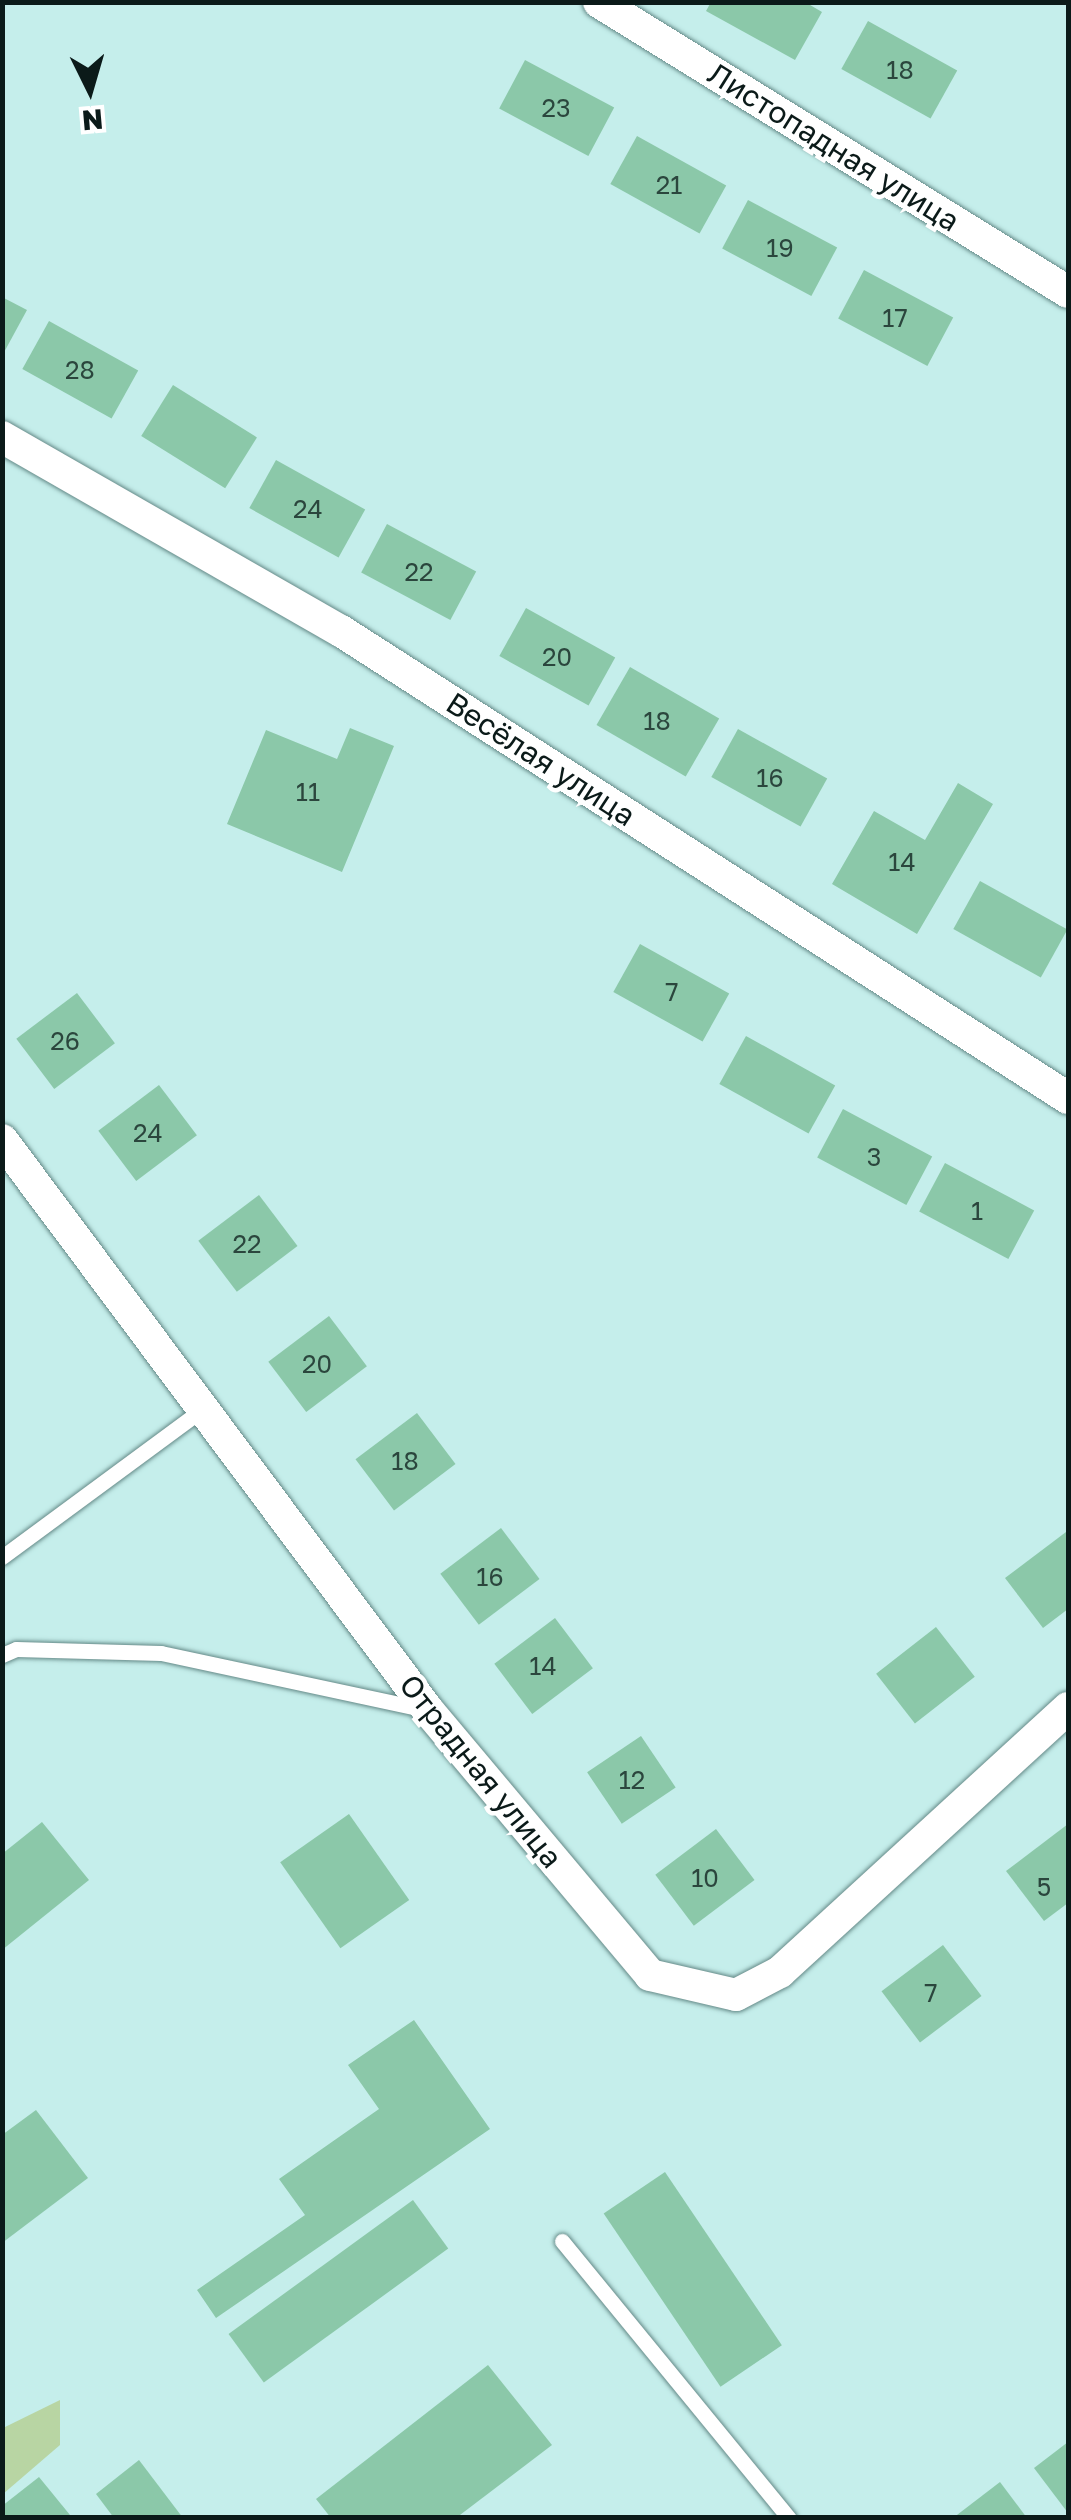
<!DOCTYPE html>
<meta charset="utf-8">
<style>
body{margin:0}
#map{position:relative;width:1071px;height:2520px;overflow:hidden;background:#c5eeeb;font-family:"Golos Text",sans-serif}
div>[style]{position:absolute}
.green>*{inset:0;background:#b8d5a3}
.building>*{inset:0;background:#8bc8a9;transform-origin:0 0}
.roads{filter:drop-shadow(0 0 2px #648987) drop-shadow(0 0 2px #648987)}
.service>*{height:15px;margin:-7.5px;padding:0 7.5px;transform-origin:7.5px;border-radius:7.5px;background:#fff}
.minor>*{height:32px;margin:-16px;padding:0 16px;transform-origin:16px;border-radius:16px;background:#fff}
span{translate:-50% -50%;white-space:nowrap;text-align:center;line-height:1.15;-webkit-text-stroke:9px #fff;paint-order:stroke}
.number-label{font-size:25px;color:#2b463d}
.number-label span{-webkit-text-stroke-width:0}
.street-label{font-size:30px;color:#0b1a19}
.frame{position:absolute;inset:0;border:5px solid #0b1a19;pointer-events:none}
.north{position:absolute;left:40px;top:40px;width:100px;height:100px;-webkit-text-stroke:8px #fff;paint-order:stroke;rotate:175deg;font-size:28px;font-weight:700;line-height:40px;text-align:center;color:#0b1a19}
.north::after{content:'';display:block;margin:auto;width:35px;height:45px;background:#0b1a19;clip-path:polygon(50% 0,100% 100%,50% 72%,0 100%)}
</style>
<div id="map">
<div class="green">
<i style="clip-path:polygon(60px 2400px,60px 2445px,3px 2494px,3px 2428px)"></i>
</div>
<div class="building">
<i style="clip-path:polygon(711px 2px,805px 2px,822px 12px,795px 60px,706px 11px)"></i>
<i style="left:868px;top:21px;width:102px;height:55px;rotate:29deg"></i>
<i style="left:525px;top:60px;width:101px;height:55px;rotate:28deg"></i>
<i style="left:637px;top:136px;width:102px;height:55px;rotate:29deg"></i>
<i style="left:748px;top:200px;width:101px;height:55px;rotate:28deg"></i>
<i style="left:864px;top:270px;width:101px;height:55px;rotate:28deg"></i>
<i style="clip-path:polygon(2px 297px,27px 310px,2px 356px)"></i>
<i style="left:49px;top:321px;width:102px;height:55px;rotate:29deg"></i>
<i style="left:173px;top:385px;width:99px;height:60px;rotate:32deg"></i>
<i style="left:276px;top:460px;width:102px;height:55px;rotate:29deg"></i>
<i style="left:387px;top:524px;width:101px;height:55px;rotate:28deg"></i>
<i style="left:526px;top:608px;width:102px;height:55px;rotate:29deg"></i>
<i style="left:630px;top:667px;width:103px;height:67px;rotate:30deg"></i>
<i style="clip-path:polygon(350px 728px,394px 746px,342px 872px,227px 824px,266px 730px,337px 759px)"></i>
<i style="left:738px;top:729px;width:102px;height:55px;rotate:29deg"></i>
<i style="clip-path:polygon(958px 783px,993px 804px,917px 934px,832px 884px,874px 811px,925px 840px)"></i>
<i style="left:980px;top:881px;width:100px;height:55px;rotate:29deg"></i>
<i style="left:640px;top:944px;width:102px;height:55px;rotate:29deg"></i>
<i style="left:77px;top:993px;width:63px;height:76px;rotate:53deg"></i>
<i style="left:746px;top:1036px;width:102px;height:55px;rotate:29deg"></i>
<i style="left:159px;top:1085px;width:63px;height:76px;rotate:53deg"></i>
<i style="left:843px;top:1109px;width:101px;height:55px;rotate:28deg"></i>
<i style="left:945px;top:1163px;width:101px;height:55px;rotate:28deg"></i>
<i style="left:259px;top:1195px;width:64px;height:76px;rotate:53deg"></i>
<i style="left:329px;top:1316px;width:63px;height:76px;rotate:53deg"></i>
<i style="left:417px;top:1413px;width:64px;height:77px;rotate:53deg"></i>
<i style="left:501px;top:1528px;width:64px;height:76px;rotate:53deg"></i>
<i style="clip-path:polygon(1066px 1532px,1068px 1609px,1043px 1628px,1005px 1578px)"></i>
<i style="left:555px;top:1618px;width:63px;height:76px;rotate:53deg"></i>
<i style="left:936px;top:1627px;width:63px;height:76px;rotate:52deg"></i>
<i style="left:641px;top:1736px;width:62px;height:65px;rotate:56deg"></i>
<i style="left:349px;top:1814px;width:105px;height:84px;rotate:55deg"></i>
<i style="clip-path:polygon(42px 1822px,89px 1880px,2px 1950px,2px 1854px)"></i>
<i style="clip-path:polygon(1068px 1824px,1068px 1903px,1044px 1921px,1006px 1871px)"></i>
<i style="left:716px;top:1829px;width:64px;height:76px;rotate:53deg"></i>
<i style="left:943px;top:1945px;width:64px;height:77px;rotate:53deg"></i>
<i style="clip-path:polygon(414px 2020px,490px 2129px,216px 2318px,197px 2290px,305px 2215px,279px 2179px,379px 2109px,348px 2065px)"></i>
<i style="clip-path:polygon(36px 2110px,88px 2178px,2px 2243px,2px 2135px)"></i>
<i style="left:665px;top:2172px;width:209px;height:74px;rotate:56deg"></i>
<i style="left:413px;top:2200px;width:60px;height:228px;rotate:54deg"></i>
<i style="clip-path:polygon(488px 2365px,552px 2445px,456px 2518px,331px 2518px,316px 2499px)"></i>
<i style="clip-path:polygon(1068px 2442px,1068px 2513px,1034px 2468px)"></i>
<i style="clip-path:polygon(139px 2460px,183px 2518px,114px 2518px,96px 2494px)"></i>
<i style="clip-path:polygon(39px 2477px,70px 2515px,2px 2518px,2px 2506px)"></i>
<i style="clip-path:polygon(1000px 2482px,1027px 2518px,953px 2518px)"></i>
</div>
<div class="roads">
<div class="service">
<i style="left:2px;top:1557px;width:251px;rotate:-36.4deg"></i>
<i style="left:2px;top:1655px;width:15px;rotate:-23deg"></i>
<i style="left:16px;top:1649px;width:145px;rotate:1.6deg"></i>
<i style="left:161px;top:1653px;width:268px;rotate:12.1deg"></i>
<i style="left:562px;top:2241px;width:358px;rotate:50.7deg"></i>
</div>
<div class="minor">
<i style="left:599px;top:2px;width:551px;rotate:31.73deg"></i>
<i style="left:2px;top:437px;width:391px;rotate:29.8deg"></i>
<i style="left:341px;top:631px;width:864px;rotate:32.72deg"></i>
<i style="left:2px;top:1140px;width:710px;rotate:53.24deg"></i>
<i style="left:427px;top:1709px;width:347px;rotate:50deg"></i>
<i style="left:650px;top:1975px;width:88px;rotate:13.1deg"></i>
<i style="left:736px;top:1995px;width:50px;rotate:-27.6deg"></i>
<i style="left:780px;top:1972px;width:391px;rotate:-42.5deg"></i>
</div>
</div>
<div class="number-label">
<span style="left:900px;top:70px">18</span>
<span style="left:556px;top:108px">23</span>
<span style="left:669px;top:185px">21</span>
<span style="left:780px;top:248px">19</span>
<span style="left:895px;top:318px">17</span>
<span style="left:80px;top:370px">28</span>
<span style="left:308px;top:509px">24</span>
<span style="left:419px;top:572px">22</span>
<span style="left:557px;top:657px">20</span>
<span style="left:657px;top:721px">18</span>
<span style="left:770px;top:778px">16</span>
<span style="left:308px;top:792px">11</span>
<span style="left:902px;top:862px">14</span>
<span style="left:672px;top:992px">7</span>
<span style="left:65px;top:1041px">26</span>
<span style="left:148px;top:1133px">24</span>
<span style="left:874px;top:1157px">3</span>
<span style="left:977px;top:1211px">1</span>
<span style="left:247px;top:1244px">22</span>
<span style="left:317px;top:1364px">20</span>
<span style="left:405px;top:1461px">18</span>
<span style="left:490px;top:1577px">16</span>
<span style="left:543px;top:1666px">14</span>
<span style="left:632px;top:1780px">12</span>
<span style="left:705px;top:1878px">10</span>
<span style="left:1044px;top:1887px">5</span>
<span style="left:931px;top:1993px">7</span>
</div>
<div class="street-label">
<span style="left:834px;top:147px;rotate:32deg">Листопадная улица</span>
<span style="left:541px;top:759px;rotate:33deg">Весёлая улица</span>
<span style="left:481px;top:1771px;rotate:51deg">Отрадная улица</span>
</div>
<div class="frame"></div>
<div class="north">N</div>
</div>
